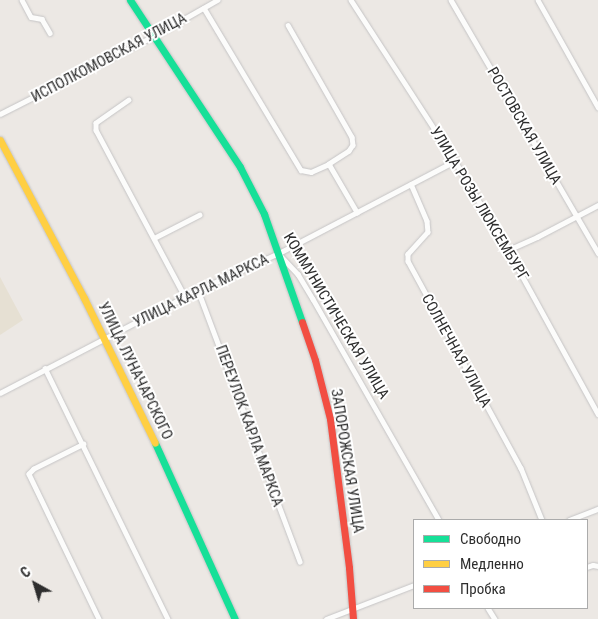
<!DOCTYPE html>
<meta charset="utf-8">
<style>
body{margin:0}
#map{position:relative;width:598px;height:619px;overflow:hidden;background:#ece8e4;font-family:"Roboto Condensed",sans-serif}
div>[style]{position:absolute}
.education>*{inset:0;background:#e6e0d3}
.roads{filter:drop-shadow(0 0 1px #c5c4c5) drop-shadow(0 0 1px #c5c4c5)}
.street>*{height:4.5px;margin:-2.25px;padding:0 2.25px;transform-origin:2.25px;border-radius:2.25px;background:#fcfcfb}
.fast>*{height:7px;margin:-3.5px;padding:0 3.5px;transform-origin:3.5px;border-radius:3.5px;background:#16e098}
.slow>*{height:7px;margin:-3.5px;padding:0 3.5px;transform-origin:3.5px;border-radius:3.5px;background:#ffcf43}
.jam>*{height:7px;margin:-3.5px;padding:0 3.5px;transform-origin:3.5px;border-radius:3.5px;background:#f24e42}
span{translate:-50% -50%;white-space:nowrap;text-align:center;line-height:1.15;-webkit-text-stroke:4px #fff;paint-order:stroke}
.street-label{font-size:15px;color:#2e2e2e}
.legend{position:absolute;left:413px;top:519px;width:175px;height:90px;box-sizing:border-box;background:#fff;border:1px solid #ababab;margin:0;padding:6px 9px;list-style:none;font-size:15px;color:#2e2e2e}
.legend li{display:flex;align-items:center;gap:10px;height:25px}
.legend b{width:25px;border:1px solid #ababab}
.north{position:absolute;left:10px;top:559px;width:50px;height:50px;-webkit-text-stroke:4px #fff;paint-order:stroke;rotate:321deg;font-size:14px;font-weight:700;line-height:20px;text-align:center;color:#2e2e2e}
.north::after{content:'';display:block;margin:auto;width:18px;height:22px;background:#2e2e2e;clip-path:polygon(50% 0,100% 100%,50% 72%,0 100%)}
</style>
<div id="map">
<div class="education">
<i style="clip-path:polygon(0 277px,23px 320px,0 335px)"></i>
</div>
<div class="roads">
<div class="street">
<i style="left:22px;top:0;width:19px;rotate:62deg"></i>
<i style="left:31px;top:17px;width:11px;rotate:10deg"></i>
<i style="left:42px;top:19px;width:16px;rotate:60deg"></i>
<i style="left:351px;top:0;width:192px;rotate:57.1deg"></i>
<i style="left:455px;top:161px;width:104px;rotate:59.2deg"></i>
<i style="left:508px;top:250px;width:187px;rotate:61.2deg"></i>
<i style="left:451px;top:0;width:293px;rotate:59.8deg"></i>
<i style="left:538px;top:0;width:123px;rotate:60.7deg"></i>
<i style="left:204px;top:8px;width:189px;rotate:59.1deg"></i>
<i style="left:301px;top:170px;width:10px;rotate:11deg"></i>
<i style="left:311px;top:172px;width:20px;rotate:-24deg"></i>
<i style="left:288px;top:25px;width:129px;rotate:60.3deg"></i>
<i style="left:352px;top:137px;width:8px;rotate:83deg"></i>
<i style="left:353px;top:145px;width:7px;rotate:124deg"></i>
<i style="left:349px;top:151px;width:24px;rotate:147deg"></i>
<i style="left:329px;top:164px;width:56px;rotate:59.7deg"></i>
<i style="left:129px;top:100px;width:40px;rotate:145.1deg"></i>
<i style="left:96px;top:123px;width:7px;rotate:90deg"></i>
<i style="left:96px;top:130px;width:189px;rotate:61.9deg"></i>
<i style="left:0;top:114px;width:173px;rotate:-26.9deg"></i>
<i style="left:154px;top:36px;width:73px;rotate:-29.7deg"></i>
<i style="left:411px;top:184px;width:40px;rotate:66.6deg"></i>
<i style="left:427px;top:221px;width:11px;rotate:85deg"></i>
<i style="left:428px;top:232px;width:30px;rotate:132deg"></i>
<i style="left:408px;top:254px;width:7px;rotate:90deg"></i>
<i style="left:408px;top:261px;width:236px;rotate:61.4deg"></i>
<i style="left:521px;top:468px;width:56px;rotate:68deg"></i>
<i style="left:154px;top:238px;width:51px;rotate:-27.1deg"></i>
<i style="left:508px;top:250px;width:32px;rotate:-24deg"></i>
<i style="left:537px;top:237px;width:69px;rotate:-27.7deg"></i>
<i style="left:281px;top:256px;width:25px;rotate:47deg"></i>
<i style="left:298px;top:274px;width:29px;rotate:59deg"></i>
<i style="left:313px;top:299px;width:254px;rotate:60.3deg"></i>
<i style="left:198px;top:290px;width:290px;rotate:69.4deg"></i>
<i style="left:45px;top:368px;width:280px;rotate:63.9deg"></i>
<i style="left:0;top:393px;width:223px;rotate:-27.5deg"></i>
<i style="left:198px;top:290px;width:89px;rotate:-24.6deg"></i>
<i style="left:279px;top:253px;width:199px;rotate:-27.6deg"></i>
<i style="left:84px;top:444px;width:56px;rotate:153.4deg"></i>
<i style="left:34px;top:469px;width:7px;rotate:135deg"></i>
<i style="left:29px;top:474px;width:161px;rotate:64.2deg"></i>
<i style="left:569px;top:520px;width:31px;rotate:-21deg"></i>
<i style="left:587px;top:567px;width:6px;rotate:-18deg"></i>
<i style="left:593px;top:565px;width:5px;rotate:11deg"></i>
<i style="left:488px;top:608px;width:13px;rotate:58deg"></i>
<i style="left:326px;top:619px;width:94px;rotate:-21.1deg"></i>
</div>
<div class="fast">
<i style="left:130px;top:0;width:200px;rotate:56.6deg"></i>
<i style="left:240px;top:167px;width:53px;rotate:62.9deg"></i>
<i style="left:264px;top:214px;width:114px;rotate:70.6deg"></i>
<i style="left:155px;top:443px;width:193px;rotate:65.6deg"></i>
</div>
<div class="slow">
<i style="left:0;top:140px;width:179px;rotate:62deg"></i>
<i style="left:84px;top:298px;width:161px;rotate:63.9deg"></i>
</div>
<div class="jam">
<i style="left:302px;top:322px;width:40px;rotate:71.1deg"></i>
<i style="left:315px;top:360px;width:61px;rotate:75.7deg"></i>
<i style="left:330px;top:419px;width:150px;rotate:82.7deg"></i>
<i style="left:349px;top:568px;width:51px;rotate:85.5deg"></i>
</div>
</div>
<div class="street-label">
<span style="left:109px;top:58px;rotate:-28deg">ИСПОЛКОМОВСКАЯ УЛИЦА</span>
<span style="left:524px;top:126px;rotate:60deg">РОСТОВСКАЯ УЛИЦА</span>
<span style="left:479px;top:204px;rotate:59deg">УЛИЦА РОЗЫ ЛЮКСЕМБУРГ</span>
<span style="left:201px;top:291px;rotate:-26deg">УЛИЦА КАРЛА МАРКСА</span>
<span style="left:336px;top:316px;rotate:59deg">КОММУНИСТИЧЕСКАЯ УЛИЦА</span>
<span style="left:456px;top:351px;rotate:61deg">СОЛНЕЧНАЯ УЛИЦА</span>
<span style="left:135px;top:371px;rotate:64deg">УЛИЦА ЛУНАЧАРСКОГО</span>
<span style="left:249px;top:426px;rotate:70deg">ПЕРЕУЛОК КАРЛА МАРКСА</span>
<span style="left:347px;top:461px;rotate:81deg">ЗАПОРОЖСКАЯ УЛИЦА</span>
</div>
<ul class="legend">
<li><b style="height:6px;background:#16e098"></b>Свободно</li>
<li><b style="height:6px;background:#ffcf43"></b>Медленно</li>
<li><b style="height:6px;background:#f24e42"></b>Пробка</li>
</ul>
<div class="north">С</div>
</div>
